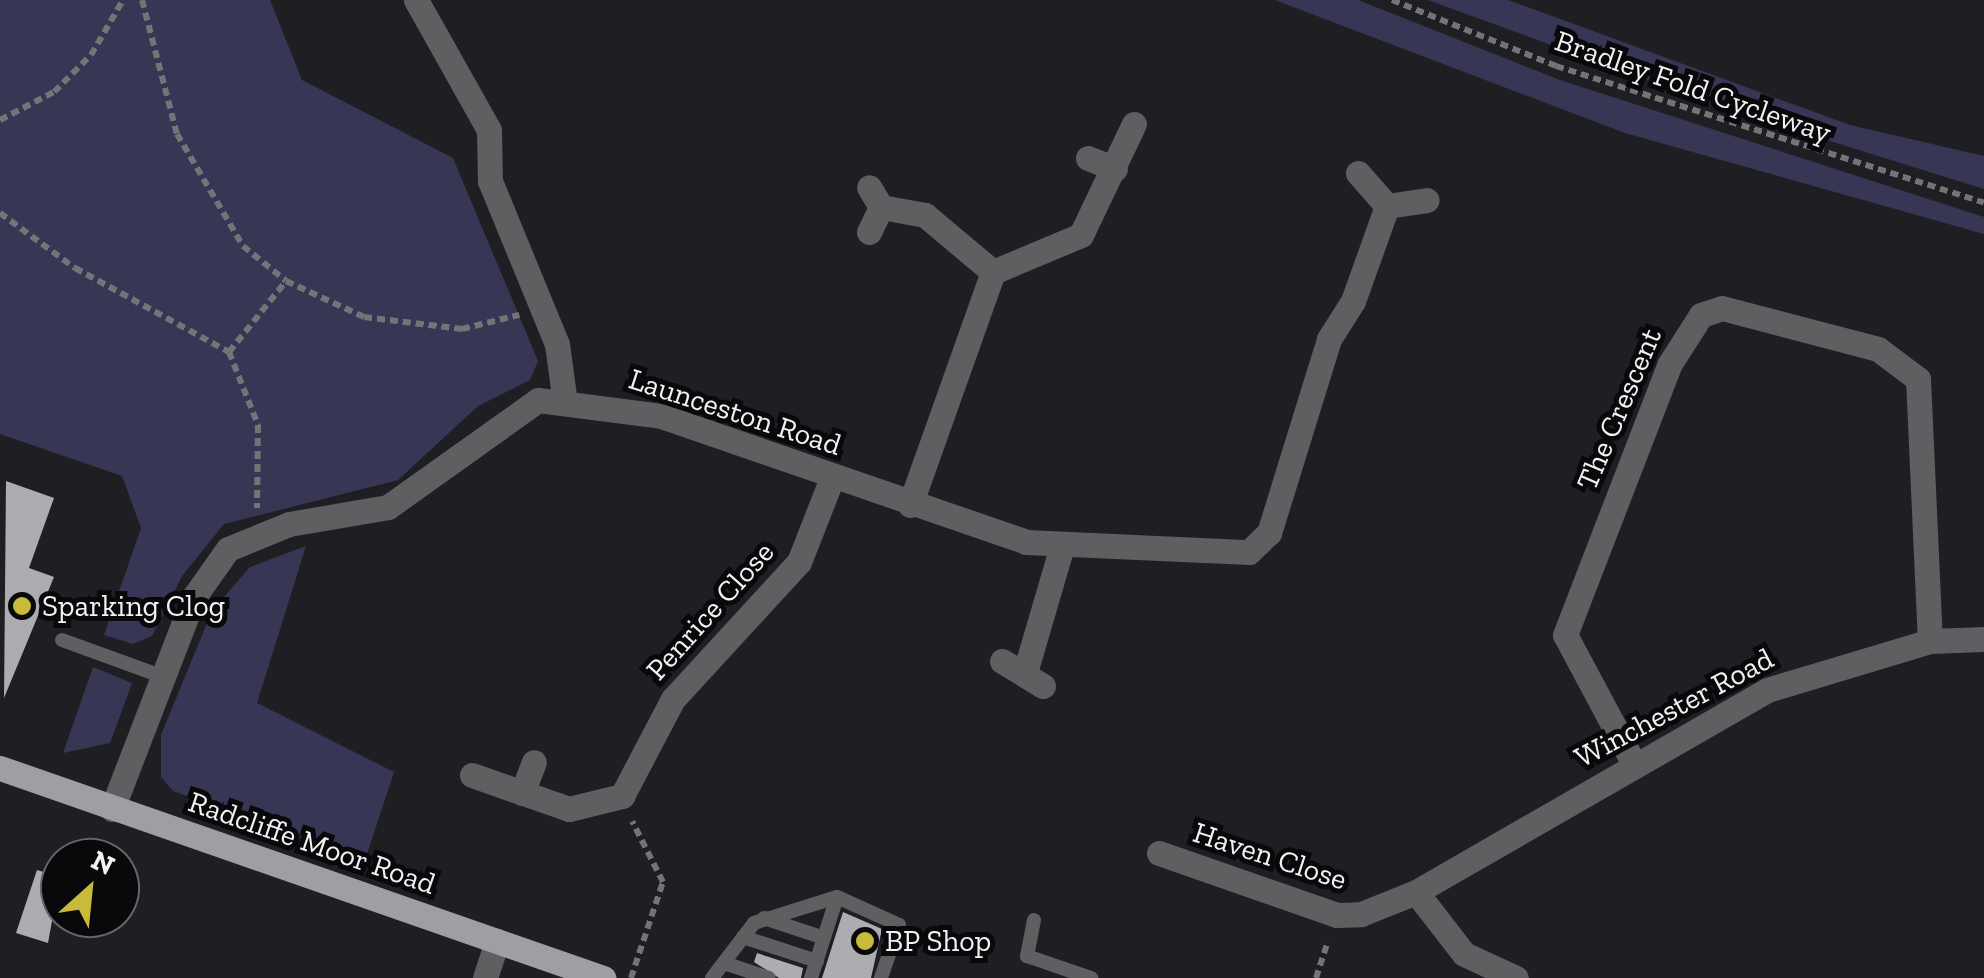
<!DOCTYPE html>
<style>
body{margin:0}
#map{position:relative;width:1984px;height:978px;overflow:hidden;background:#1f1f23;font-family:"Zilla Slab",serif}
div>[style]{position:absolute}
.green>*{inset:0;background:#373755}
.building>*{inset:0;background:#acacb1}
.path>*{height:6px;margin-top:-3px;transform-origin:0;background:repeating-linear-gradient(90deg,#747477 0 8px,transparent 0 13px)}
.service>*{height:14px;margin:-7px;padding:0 7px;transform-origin:7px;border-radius:7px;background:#5e5f61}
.minor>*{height:25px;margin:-12.5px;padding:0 12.5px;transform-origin:12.5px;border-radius:12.5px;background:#5e5f61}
.primary>*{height:25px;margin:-12.5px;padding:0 12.5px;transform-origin:12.5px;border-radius:12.5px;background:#9e9ea3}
.dots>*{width:28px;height:28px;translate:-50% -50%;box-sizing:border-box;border:5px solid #09090b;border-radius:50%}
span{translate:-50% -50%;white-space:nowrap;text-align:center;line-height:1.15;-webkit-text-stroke:10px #09090b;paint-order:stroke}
.street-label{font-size:30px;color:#f2f2f5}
.poi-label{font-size:30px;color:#f2f2f5}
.left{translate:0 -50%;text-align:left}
.north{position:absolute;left:40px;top:838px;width:100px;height:100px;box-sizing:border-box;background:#09090b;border:2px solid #666669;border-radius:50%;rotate:27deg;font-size:28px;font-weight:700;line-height:40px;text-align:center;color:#f2f2f5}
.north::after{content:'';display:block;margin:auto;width:35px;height:45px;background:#c8bb3b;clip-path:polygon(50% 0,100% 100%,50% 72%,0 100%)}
</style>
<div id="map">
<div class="green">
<i style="clip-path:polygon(0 0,270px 0,302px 80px,453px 158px,538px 361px,530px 380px,478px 406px,398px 480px,224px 524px,182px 576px,152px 636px,133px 644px,104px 635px,141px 528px,122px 476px,0 434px)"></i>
<i style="clip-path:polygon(1275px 0,1358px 0,1560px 80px,1984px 217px,1984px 234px,1625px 133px)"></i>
<i style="clip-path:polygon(1428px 0,1508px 0,1850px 125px,1984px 156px,1984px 189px,1718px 106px)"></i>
<i style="clip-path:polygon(306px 546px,257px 703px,394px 772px,365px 860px,173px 791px,161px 777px,161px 735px,212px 611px,250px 567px)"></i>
<i style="clip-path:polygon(93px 667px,132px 683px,110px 743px,63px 753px)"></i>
</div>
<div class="building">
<i style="clip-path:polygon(6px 481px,54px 498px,29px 568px,54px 577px,4px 698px)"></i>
<i style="clip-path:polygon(37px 870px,60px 877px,48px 943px,16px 933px)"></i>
<i style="clip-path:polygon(843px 912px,882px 929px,871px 978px,822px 978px)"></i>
<i style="clip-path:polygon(757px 953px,803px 968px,801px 978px,779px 978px,754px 962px)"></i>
</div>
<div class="path">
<i style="left:142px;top:0;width:138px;rotate:75.4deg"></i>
<i style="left:177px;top:134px;width:130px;rotate:59.5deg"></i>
<i style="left:243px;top:246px;width:55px;rotate:39.1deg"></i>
<i style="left:286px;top:281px;width:86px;rotate:24.8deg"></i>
<i style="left:364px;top:317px;width:99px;rotate:7deg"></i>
<i style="left:462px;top:329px;width:59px;rotate:-13.8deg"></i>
<i style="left:1392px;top:0;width:177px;rotate:21.9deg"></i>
<i style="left:1556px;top:66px;width:449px;rotate:17.7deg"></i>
<i style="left:0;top:120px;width:61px;rotate:-27.4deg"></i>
<i style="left:54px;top:92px;width:52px;rotate:-45deg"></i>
<i style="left:91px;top:55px;width:64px;rotate:-59.8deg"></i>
<i style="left:0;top:213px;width:93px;rotate:36.3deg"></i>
<i style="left:75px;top:268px;width:175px;rotate:28.6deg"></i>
<i style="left:229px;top:352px;width:79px;rotate:68.3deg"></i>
<i style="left:258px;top:425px;width:83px;rotate:90.7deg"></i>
<i style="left:229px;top:352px;width:91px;rotate:-51.2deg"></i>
<i style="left:631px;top:978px;width:101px;rotate:-71.6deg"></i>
<i style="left:663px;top:882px;width:68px;rotate:-116.9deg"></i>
<i style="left:1316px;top:978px;width:39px;rotate:-72deg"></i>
</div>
<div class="service">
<i style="left:62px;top:640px;width:105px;rotate:20deg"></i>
<i style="left:764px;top:918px;width:63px;rotate:18.4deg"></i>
<i style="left:1034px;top:920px;width:37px;rotate:101deg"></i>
<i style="left:1027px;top:956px;width:68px;rotate:19deg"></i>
<i style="left:743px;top:937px;width:78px;rotate:18deg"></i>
<i style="left:724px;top:963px;width:47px;rotate:18.4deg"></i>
<i style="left:712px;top:978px;width:69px;rotate:-52.6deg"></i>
<i style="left:754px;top:923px;width:87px;rotate:-17.4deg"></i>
<i style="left:837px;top:897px;width:68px;rotate:24.3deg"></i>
<i style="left:899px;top:925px;width:56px;rotate:108.8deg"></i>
<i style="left:811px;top:978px;width:85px;rotate:-72.2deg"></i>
</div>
<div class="minor">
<i style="left:416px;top:0;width:149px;rotate:60.7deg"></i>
<i style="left:489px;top:130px;width:51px;rotate:88.9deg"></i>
<i style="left:490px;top:181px;width:176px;rotate:67.7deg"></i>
<i style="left:557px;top:344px;width:52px;rotate:82.3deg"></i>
<i style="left:1088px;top:158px;width:29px;rotate:22deg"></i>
<i style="left:1358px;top:173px;width:44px;rotate:48.7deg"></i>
<i style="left:1387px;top:206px;width:40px;rotate:-8.5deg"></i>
<i style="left:881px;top:207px;width:45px;rotate:10.3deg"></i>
<i style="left:925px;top:215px;width:89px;rotate:40deg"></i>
<i style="left:869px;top:232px;width:28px;rotate:-64deg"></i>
<i style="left:881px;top:207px;width:23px;rotate:-121deg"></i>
<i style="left:910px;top:505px;width:247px;rotate:-70.4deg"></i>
<i style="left:993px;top:272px;width:95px;rotate:-22.8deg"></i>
<i style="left:1081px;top:235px;width:123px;rotate:-64.5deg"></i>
<i style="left:1002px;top:661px;width:48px;rotate:31.4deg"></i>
<i style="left:1026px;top:669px;width:128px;rotate:-73.7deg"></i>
<i style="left:1634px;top:764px;width:146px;rotate:-118.1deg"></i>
<i style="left:1565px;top:635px;width:289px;rotate:-68.9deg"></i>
<i style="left:1669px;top:365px;width:59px;rotate:-57.4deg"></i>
<i style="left:1701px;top:315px;width:22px;rotate:-18deg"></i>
<i style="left:1722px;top:308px;width:161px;rotate:14.7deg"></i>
<i style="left:1878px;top:349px;width:50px;rotate:36.9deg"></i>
<i style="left:1918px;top:379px;width:262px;rotate:87.4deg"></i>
<i style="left:472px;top:775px;width:103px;rotate:19.3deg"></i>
<i style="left:569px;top:809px;width:55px;rotate:-13.8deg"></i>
<i style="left:622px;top:796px;width:110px;rotate:-62.3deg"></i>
<i style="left:673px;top:699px;width:186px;rotate:-47.4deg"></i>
<i style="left:799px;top:562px;width:90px;rotate:-68.6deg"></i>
<i style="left:522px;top:793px;width:33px;rotate:-69deg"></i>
<i style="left:112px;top:809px;width:227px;rotate:-68.9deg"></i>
<i style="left:194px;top:597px;width:59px;rotate:-54.7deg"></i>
<i style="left:228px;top:549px;width:66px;rotate:-22.3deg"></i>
<i style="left:289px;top:524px;width:100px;rotate:-9.7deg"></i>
<i style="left:388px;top:507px;width:184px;rotate:-35.5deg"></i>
<i style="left:538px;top:400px;width:124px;rotate:7.4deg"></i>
<i style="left:661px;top:416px;width:386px;rotate:19deg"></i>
<i style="left:1026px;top:542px;width:223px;rotate:2.6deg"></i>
<i style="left:1249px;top:552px;width:28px;rotate:-44deg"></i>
<i style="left:1269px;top:533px;width:203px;rotate:-72.8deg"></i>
<i style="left:1329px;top:339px;width:45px;rotate:-57.7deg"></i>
<i style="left:1353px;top:301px;width:101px;rotate:-70.3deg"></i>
<i style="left:1159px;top:853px;width:188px;rotate:19.2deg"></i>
<i style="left:1337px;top:915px;width:24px;rotate:-2deg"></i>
<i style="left:1361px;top:914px;width:59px;rotate:-21.8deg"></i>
<i style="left:1416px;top:892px;width:405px;rotate:-29.9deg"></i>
<i style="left:1767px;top:690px;width:170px;rotate:-16.7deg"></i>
<i style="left:1930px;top:641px;width:54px;rotate:-2.1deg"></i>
<i style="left:1416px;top:892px;width:78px;rotate:52.3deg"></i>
<i style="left:1464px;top:954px;width:57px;rotate:24.8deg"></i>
<i style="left:485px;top:978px;width:39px;rotate:-72deg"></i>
</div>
<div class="primary">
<i style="left:0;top:768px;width:639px;rotate:19.2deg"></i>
</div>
<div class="dots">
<i style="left:22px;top:606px;background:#c8bb3b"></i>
<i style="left:865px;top:941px;background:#c8bb3b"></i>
</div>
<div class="street-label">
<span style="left:1693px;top:87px;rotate:19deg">Bradley Fold Cycleway</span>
<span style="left:1619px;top:409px;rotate:-67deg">The Crescent</span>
<span style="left:735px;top:412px;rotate:18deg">Launceston Road</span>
<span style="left:710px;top:611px;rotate:-48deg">Penrice Close</span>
<span style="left:1674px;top:708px;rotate:-28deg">Winchester Road</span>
<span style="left:312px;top:843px;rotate:19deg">Radcliffe Moor Road</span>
<span style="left:1270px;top:856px;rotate:18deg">Haven Close</span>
</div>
<div class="poi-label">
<span class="left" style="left:42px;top:606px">Sparking Clog</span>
<span class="left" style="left:885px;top:941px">BP Shop</span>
</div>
<div class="north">N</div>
</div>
